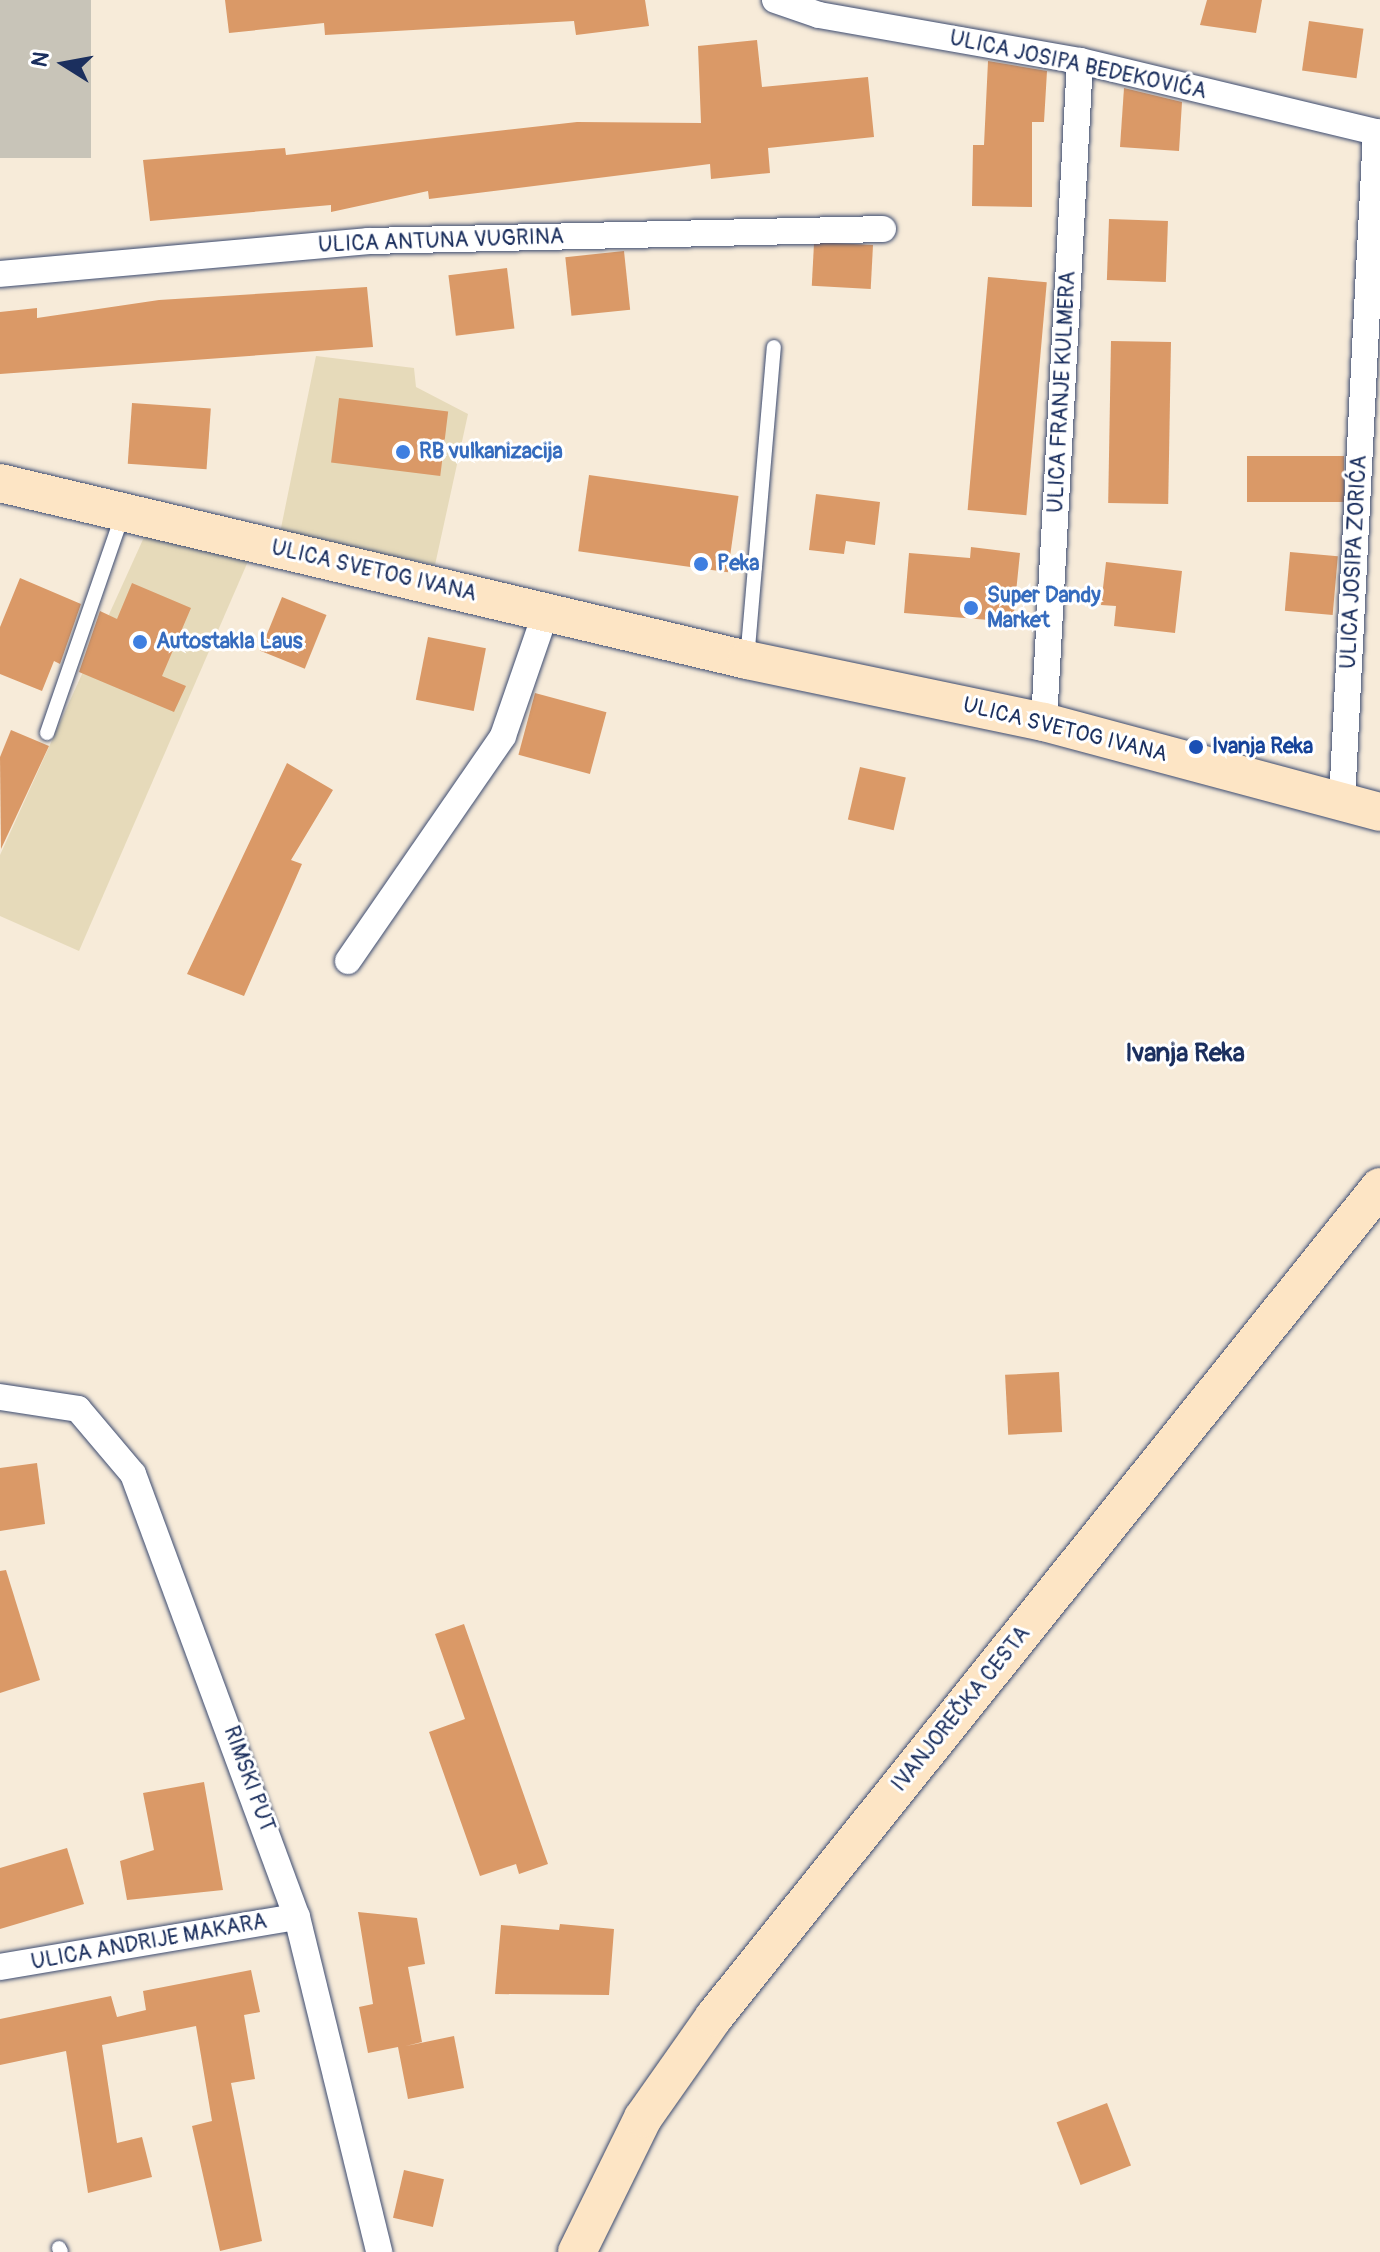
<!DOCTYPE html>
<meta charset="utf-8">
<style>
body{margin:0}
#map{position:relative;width:1380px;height:2252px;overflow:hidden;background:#f7ebd9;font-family:Pangolin,sans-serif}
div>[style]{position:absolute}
.built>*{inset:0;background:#e6daba}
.industrial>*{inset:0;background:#c8c4b8;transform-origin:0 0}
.building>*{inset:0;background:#da9967;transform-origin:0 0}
.roads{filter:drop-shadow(0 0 2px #3c4b70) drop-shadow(0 0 2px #3c4b70)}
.lane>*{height:14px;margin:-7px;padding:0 7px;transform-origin:7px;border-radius:7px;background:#fff}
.street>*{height:26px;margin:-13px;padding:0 13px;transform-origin:13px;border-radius:13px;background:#fff}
.secondary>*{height:38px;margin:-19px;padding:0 19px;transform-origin:19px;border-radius:19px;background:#fde5c5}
.dots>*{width:22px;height:22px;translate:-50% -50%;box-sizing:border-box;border:4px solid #fff;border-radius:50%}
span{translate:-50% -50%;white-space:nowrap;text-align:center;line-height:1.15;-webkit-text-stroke:6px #fff;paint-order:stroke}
.street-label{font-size:22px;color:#1b2f5e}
.shop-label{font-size:22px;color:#366cbe;font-weight:700}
.left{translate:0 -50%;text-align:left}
.transit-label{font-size:22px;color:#164399;font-weight:700}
.quarter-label{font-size:26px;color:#1b2f5e;font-weight:700}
.north{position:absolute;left:24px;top:24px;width:80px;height:80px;-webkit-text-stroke:6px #fff;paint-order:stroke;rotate:281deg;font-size:22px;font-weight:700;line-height:32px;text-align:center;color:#1b2f5e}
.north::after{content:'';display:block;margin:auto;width:28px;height:36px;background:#1b2f5e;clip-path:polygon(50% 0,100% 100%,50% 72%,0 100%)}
</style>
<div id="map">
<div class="built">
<i style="clip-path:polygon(316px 356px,414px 368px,416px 387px,468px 414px,435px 565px,280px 533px)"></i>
<i style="clip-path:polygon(145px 535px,249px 559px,79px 951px,0 916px,0 855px)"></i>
</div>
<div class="industrial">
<i style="left:0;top:0;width:91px;height:158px"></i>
</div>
<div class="building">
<i style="clip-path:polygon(225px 0,645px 0,649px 26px,576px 35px,574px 21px,325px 35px,324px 23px,229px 33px)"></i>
<i style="clip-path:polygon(1207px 0,1262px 0,1256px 33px,1200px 25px)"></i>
<i style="left:1309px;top:21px;width:55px;height:50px;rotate:8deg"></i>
<i style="clip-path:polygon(757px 40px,762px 87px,868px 77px,874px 137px,768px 148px,770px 173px,711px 179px,710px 164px,429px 199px,428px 191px,331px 212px,331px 205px,150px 221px,143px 160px,285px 148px,286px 155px,577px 122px,701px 123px,698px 46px)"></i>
<i style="clip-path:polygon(988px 61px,1047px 71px,1044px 122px,1032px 122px,1032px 207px,972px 206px,973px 145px,984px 145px)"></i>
<i style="clip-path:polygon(1124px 88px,1182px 102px,1179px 151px,1120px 147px)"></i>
<i style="left:1109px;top:219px;width:59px;height:61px;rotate:2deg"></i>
<i style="left:873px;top:245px;width:44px;height:59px;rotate:93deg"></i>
<i style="left:624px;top:251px;width:59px;height:59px;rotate:84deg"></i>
<i style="left:507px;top:268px;width:61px;height:59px;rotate:83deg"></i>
<i style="left:988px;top:277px;width:59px;height:234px;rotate:5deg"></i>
<i style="clip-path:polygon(367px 287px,373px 347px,0 374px,0 312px,37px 308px,37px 318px,159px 300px)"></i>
<i style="left:1111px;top:341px;width:60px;height:162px;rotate:1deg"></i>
<i style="left:339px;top:398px;width:110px;height:65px;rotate:7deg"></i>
<i style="left:132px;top:403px;width:79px;height:61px;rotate:4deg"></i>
<i style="left:1247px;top:456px;width:97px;height:46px"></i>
<i style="left:589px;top:475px;width:151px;height:77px;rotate:8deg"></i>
<i style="clip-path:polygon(816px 494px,880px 502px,875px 545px,846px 541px,844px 554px,809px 550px)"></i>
<i style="clip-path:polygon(971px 547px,1020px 553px,1013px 622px,904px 613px,909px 553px,970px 558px)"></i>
<i style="left:1290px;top:552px;width:48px;height:59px;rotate:5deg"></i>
<i style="clip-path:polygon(1106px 562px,1182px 571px,1175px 633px,1114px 626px,1116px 606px,1101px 605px)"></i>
<i style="clip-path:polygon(20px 578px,81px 604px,60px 664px,54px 661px,42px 691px,0 674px,0 627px)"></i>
<i style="clip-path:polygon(132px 583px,191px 608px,162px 676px,186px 686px,174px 712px,79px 672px,100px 611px,117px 619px)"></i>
<i style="left:282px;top:597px;width:48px;height:58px;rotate:22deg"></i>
<i style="left:428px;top:637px;width:59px;height:64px;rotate:11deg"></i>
<i style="left:535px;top:693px;width:74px;height:64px;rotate:15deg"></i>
<i style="clip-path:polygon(11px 730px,49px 746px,1px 849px,0 757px)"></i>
<i style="clip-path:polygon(287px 763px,333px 790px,291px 860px,302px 864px,244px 996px,187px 974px)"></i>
<i style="left:860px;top:767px;width:47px;height:54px;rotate:13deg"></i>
<i style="left:1059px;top:1372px;width:60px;height:54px;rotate:87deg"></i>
<i style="clip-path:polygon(37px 1463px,45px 1524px,0 1531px,0 1468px)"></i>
<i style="clip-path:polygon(6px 1570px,40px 1680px,0 1693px,0 1571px)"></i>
<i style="clip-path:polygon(464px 1624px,548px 1864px,519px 1874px,516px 1864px,480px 1876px,429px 1732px,465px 1719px,435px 1634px)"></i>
<i style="clip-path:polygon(204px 1782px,223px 1890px,127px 1900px,120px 1861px,154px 1850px,143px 1793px)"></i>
<i style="clip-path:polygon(67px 1848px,84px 1904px,0 1929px,0 1868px)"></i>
<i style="clip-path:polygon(358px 1912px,417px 1918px,425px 1964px,408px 1967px,422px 2042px,406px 2046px,454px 2036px,464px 2088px,408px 2099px,398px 2047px,368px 2053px,359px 2007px,373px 2004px)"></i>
<i style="clip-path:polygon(560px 1924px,614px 1929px,609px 1995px,495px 1994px,501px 1925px,559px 1930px)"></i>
<i style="clip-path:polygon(251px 1970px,260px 2012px,244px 2015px,255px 2079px,231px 2083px,262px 2241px,220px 2251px,192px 2126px,212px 2121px,196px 2026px,102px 2045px,117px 2143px,142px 2137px,152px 2177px,88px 2193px,66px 2051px,0 2065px,0 2019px,111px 1996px,117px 2017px,146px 2010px,143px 1991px)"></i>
<i style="left:1107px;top:2103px;width:67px;height:54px;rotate:69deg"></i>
<i style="left:404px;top:2170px;width:41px;height:49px;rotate:13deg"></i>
</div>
<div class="roads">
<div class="lane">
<i style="left:747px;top:660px;width:314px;rotate:-85.1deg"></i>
<i style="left:47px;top:733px;width:233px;rotate:-70.9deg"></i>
<i style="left:59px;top:2248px;width:4px;rotate:63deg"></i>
</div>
<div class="street">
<i style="left:775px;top:0;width:46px;rotate:18.8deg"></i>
<i style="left:819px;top:15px;width:265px;rotate:10deg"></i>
<i style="left:1080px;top:61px;width:309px;rotate:13.5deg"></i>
<i style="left:0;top:274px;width:369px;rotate:-5.1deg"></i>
<i style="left:368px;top:241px;width:515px;rotate:-1.33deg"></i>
<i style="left:1044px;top:722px;width:662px;rotate:-86.88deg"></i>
<i style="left:1342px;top:801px;width:670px;rotate:-87.09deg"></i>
<i style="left:348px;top:961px;width:273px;rotate:-55.4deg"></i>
<i style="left:503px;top:736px;width:131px;rotate:-70.9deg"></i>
<i style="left:0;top:1397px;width:79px;rotate:8.7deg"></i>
<i style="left:78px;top:1409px;width:85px;rotate:49.8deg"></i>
<i style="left:133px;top:1474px;width:472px;rotate:69.7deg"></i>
<i style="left:297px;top:1917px;width:345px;rotate:76.2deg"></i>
<i style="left:0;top:1967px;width:301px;rotate:-9.6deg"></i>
</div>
<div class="secondary">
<i style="left:0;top:483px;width:768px;rotate:13.33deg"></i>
<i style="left:747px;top:660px;width:303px;rotate:11.8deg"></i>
<i style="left:1044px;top:722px;width:348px;rotate:15deg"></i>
<i style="left:577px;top:2252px;width:149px;rotate:-63.8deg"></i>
<i style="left:643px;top:2118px;width:123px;rotate:-54.9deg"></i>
<i style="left:714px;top:2017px;width:1064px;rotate:-51.26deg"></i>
</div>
</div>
<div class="dots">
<i style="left:403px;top:452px;background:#3f7fe0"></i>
<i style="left:701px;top:564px;background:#3f7fe0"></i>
<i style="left:971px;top:608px;background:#3f7fe0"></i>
<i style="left:140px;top:642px;background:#3f7fe0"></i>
<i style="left:1196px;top:747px;background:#1a4fb4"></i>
</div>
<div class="street-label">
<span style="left:1078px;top:65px;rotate:12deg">ULICA JOSIPA BEDEKOVIĆA</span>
<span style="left:441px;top:241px;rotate:-2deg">ULICA ANTUNA VUGRINA</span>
<span style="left:1062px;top:392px;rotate:-87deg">ULICA FRANJE KULMERA</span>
<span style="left:1354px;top:562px;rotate:-87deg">ULICA JOSIPA ZORIĆA</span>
<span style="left:374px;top:571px;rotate:13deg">ULICA SVETOG IVANA</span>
<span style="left:1065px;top:730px;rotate:14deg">ULICA SVETOG IVANA</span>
<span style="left:961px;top:1709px;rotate:-51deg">IVANJOREČKA CESTA</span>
<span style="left:249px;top:1779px;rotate:70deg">RIMSKI PUT</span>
<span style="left:149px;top:1942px;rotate:-10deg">ULICA ANDRIJE MAKARA</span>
</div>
<div class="shop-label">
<span class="left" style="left:419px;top:452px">RB vulkanizacija</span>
<span class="left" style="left:717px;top:564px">Peka</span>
<span class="left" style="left:987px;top:608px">Super Dandy<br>Market</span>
<span class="left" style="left:156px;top:642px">Autostakla Laus</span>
</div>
<div class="transit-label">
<span class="left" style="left:1212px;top:747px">Ivanja Reka</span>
</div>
<div class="quarter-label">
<span style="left:1185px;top:1054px">Ivanja Reka</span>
</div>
<div class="north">N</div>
</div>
